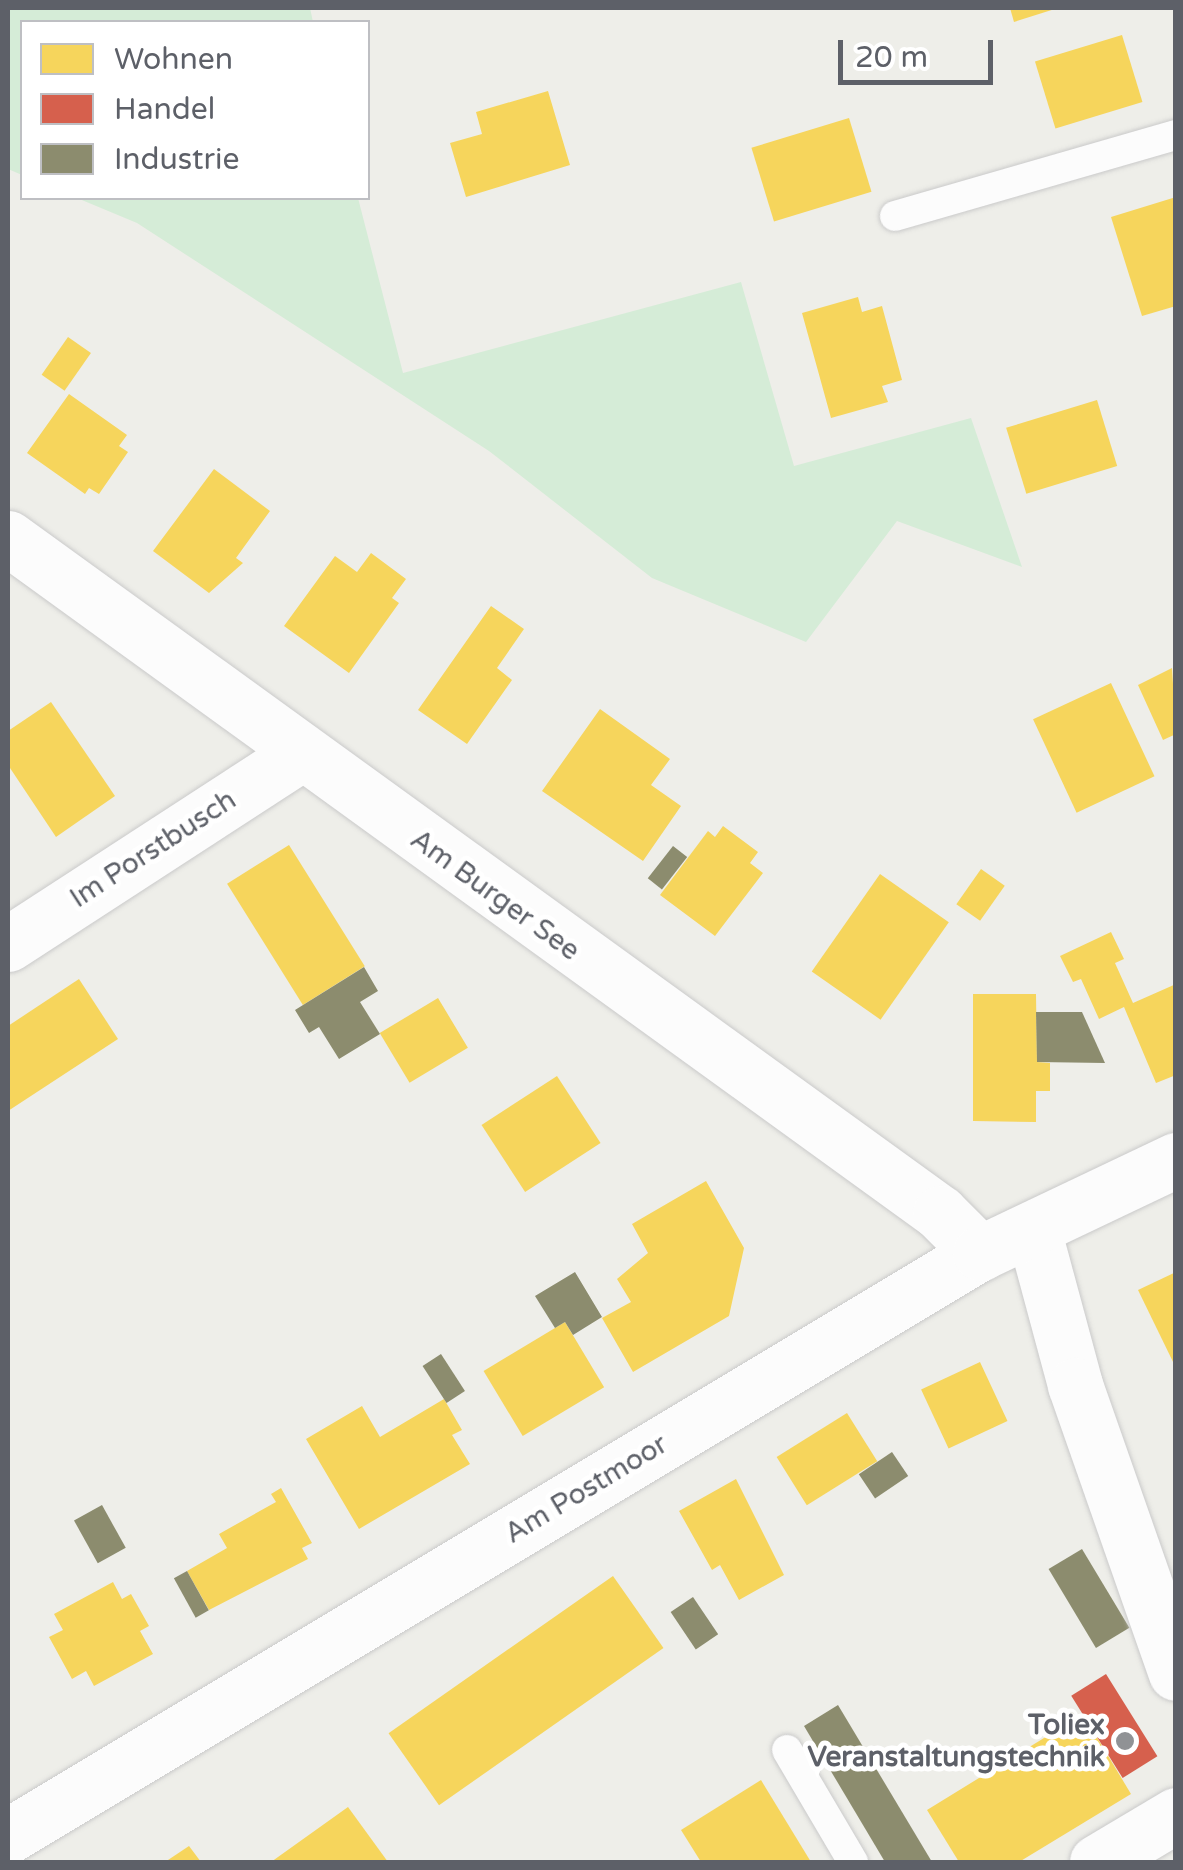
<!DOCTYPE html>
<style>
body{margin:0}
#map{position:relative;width:1183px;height:1870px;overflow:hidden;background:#eeeee9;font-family:"Varela Round",sans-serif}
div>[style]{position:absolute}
.green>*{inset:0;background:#d5ecd7}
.homes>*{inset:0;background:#f6d55c;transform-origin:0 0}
.shops>*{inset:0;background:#d6604d;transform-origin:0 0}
.industry>*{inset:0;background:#8c8c6e;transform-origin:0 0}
.roads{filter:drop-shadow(0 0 2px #cacaca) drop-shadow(0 0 2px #cacaca)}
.lane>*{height:30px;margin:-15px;padding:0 15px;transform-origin:15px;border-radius:15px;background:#fcfcfc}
.street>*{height:55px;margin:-27.5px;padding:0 27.5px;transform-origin:27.5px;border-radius:27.5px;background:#fcfcfc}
.dots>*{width:28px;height:28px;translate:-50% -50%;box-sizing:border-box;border:5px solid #fff;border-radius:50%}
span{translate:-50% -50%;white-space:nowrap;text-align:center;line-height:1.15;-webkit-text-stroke:10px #fff;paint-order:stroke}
.street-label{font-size:28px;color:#5d6068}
.poi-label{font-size:28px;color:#5d6068;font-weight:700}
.right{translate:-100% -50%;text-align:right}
.frame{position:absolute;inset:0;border:10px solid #5d6068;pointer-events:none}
.legend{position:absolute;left:20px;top:20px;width:350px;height:180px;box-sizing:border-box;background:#fff;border:2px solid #bebfc3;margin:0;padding:12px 18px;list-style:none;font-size:30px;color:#5d6068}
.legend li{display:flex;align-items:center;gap:20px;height:50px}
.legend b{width:50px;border:2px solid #bebfc3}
.scale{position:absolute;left:838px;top:40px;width:155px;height:45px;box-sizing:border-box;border:5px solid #5d6068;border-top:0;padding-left:12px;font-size:30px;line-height:35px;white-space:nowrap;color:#5d6068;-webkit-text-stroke:8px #fff;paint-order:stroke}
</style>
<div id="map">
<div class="green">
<i style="clip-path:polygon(8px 8px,310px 8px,313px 22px,22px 22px,22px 175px,8px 169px)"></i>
<i style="clip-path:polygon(77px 198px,358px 198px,403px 373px,741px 282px,794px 466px,971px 418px,1022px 567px,897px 521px,806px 642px,652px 578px,489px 451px,137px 223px)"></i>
</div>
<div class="homes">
<i style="clip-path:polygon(1010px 8px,1058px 8px,1014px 22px)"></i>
<i style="left:1122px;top:35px;width:70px;height:91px;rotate:73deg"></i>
<i style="clip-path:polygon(548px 91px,570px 165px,466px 197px,450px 143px,482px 134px,476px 112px)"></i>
<i style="left:849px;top:118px;width:77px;height:102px;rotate:73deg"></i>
<i style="clip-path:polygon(1176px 197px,1176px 306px,1142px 316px,1111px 217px)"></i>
<i style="clip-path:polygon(858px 297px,862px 312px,882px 306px,902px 380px,882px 386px,888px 402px,831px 418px,802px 313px)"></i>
<i style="left:68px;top:337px;width:28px;height:46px;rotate:35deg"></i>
<i style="clip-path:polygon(69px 394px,127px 435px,119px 446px,128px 452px,99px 494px,89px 488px,85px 494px,27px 453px)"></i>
<i style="left:1097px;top:400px;width:69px;height:95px;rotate:73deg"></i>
<i style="clip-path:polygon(214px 469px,270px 511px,236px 558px,243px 563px,209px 593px,153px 551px)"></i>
<i style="clip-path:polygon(371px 553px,406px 579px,392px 598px,399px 603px,349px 673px,284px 626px,335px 556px,357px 572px)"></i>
<i style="clip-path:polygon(491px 606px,524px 629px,497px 668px,512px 680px,467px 744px,418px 710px)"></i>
<i style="clip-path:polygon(1172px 668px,1176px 734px,1163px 740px,1138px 685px)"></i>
<i style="left:1111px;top:683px;width:103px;height:86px;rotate:65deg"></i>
<i style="clip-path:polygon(51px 702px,115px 796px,56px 837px,8px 765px,8px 731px)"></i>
<i style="clip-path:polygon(600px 709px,670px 759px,651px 785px,681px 806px,643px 861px,542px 791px)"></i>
<i style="clip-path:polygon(723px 826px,758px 852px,750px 863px,763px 873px,715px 936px,660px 895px,708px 831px,715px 837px)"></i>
<i style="left:289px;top:845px;width:143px;height:73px;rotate:58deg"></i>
<i style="left:981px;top:869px;width:29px;height:43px;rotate:35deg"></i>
<i style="left:880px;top:874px;width:84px;height:119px;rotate:35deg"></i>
<i style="clip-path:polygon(1111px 932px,1124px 959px,1115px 963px,1133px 1003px,1176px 984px,1176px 1075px,1156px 1083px,1124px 1007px,1099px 1019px,1081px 979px,1073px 982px,1060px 956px)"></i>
<i style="clip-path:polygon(79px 979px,118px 1039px,8px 1111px,8px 1026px)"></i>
<i style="clip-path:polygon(973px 994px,1036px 994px,1037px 1062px,1050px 1063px,1050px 1091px,1036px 1091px,1036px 1122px,973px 1121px)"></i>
<i style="left:438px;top:998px;width:58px;height:68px;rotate:59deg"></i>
<i style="left:557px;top:1076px;width:80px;height:90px;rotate:57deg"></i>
<i style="clip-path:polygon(706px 1181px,744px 1248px,729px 1316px,633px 1372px,602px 1318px,631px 1302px,617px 1279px,648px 1253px,632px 1224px)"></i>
<i style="clip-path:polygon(1176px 1272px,1176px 1368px,1138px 1290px)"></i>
<i style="left:565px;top:1322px;width:76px;height:95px;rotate:59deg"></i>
<i style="left:980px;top:1362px;width:65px;height:65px;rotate:65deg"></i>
<i style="clip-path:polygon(444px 1399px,462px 1430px,452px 1435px,470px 1464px,359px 1529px,306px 1439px,362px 1406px,380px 1437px)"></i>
<i style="left:847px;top:1413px;width:57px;height:83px;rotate:58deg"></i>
<i style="clip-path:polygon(736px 1479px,784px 1575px,739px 1600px,720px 1565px,712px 1570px,679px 1511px)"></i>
<i style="clip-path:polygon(281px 1488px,312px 1543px,302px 1548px,308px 1559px,209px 1610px,187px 1571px,227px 1548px,219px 1534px,276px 1502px,271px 1494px)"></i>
<i style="left:613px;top:1576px;width:88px;height:274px;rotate:55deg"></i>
<i style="clip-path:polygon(113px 1582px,122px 1599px,131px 1594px,149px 1626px,140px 1631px,153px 1654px,94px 1686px,86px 1671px,72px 1679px,49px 1637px,63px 1630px,54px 1614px)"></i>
<i style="clip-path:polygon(1083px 1714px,1131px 1794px,1019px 1862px,959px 1862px,927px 1810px)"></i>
<i style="clip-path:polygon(761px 1780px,811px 1862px,701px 1862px,681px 1830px)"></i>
<i style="clip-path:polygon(348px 1807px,388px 1862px,271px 1862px)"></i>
<i style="clip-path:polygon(189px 1846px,201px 1862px,165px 1862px)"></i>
</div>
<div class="shops">
<i style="left:1106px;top:1674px;width:97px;height:41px;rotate:58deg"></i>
</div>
<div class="industry">
<i style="left:673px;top:846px;width:18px;height:41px;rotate:38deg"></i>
<i style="clip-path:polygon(364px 967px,378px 991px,360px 1002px,380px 1034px,339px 1059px,319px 1027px,309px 1033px,295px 1010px)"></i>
<i style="clip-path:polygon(1036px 1012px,1082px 1012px,1105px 1063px,1037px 1062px)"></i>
<i style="clip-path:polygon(575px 1272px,602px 1317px,573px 1335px,565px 1322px,555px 1328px,535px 1296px)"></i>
<i style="left:441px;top:1354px;width:44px;height:22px;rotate:57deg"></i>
<i style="left:892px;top:1452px;width:29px;height:40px;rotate:56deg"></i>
<i style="left:102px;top:1505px;width:49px;height:32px;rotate:61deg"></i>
<i style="left:1082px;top:1549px;width:92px;height:39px;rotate:59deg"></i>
<i style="left:187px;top:1571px;width:45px;height:15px;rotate:61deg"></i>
<i style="left:693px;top:1597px;width:45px;height:27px;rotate:56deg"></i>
<i style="clip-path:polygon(838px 1705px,932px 1862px,885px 1862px,804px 1726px)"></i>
</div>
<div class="roads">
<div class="lane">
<i style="left:895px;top:216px;width:292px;rotate:-16.1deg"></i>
<i style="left:787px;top:1750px;width:130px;rotate:59.5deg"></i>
</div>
<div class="street">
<i style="left:8px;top:538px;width:1151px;rotate:35.91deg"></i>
<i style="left:940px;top:1213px;width:57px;rotate:45deg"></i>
<i style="left:8px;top:944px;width:347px;rotate:-33deg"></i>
<i style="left:1033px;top:1229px;width:162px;rotate:74.9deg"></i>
<i style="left:1075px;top:1385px;width:305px;rotate:70.7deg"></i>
<i style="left:8px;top:1836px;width:1133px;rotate:-30.96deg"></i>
<i style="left:980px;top:1253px;width:217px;rotate:-25.4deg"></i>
<i style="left:1097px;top:1862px;width:92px;rotate:-30.7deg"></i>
</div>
</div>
<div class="dots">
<i style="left:1125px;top:1741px;background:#909295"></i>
</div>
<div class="street-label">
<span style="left:153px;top:849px;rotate:-33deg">Im Porstbusch</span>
<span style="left:495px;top:895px;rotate:36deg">Am Burger See</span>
<span style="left:586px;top:1489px;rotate:-31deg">Am Postmoor</span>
</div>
<div class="poi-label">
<span class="right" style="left:1105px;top:1741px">Toliex<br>Veranstaltungstechnik</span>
</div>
<div class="frame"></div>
<ul class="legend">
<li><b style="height:28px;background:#f6d55c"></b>Wohnen</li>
<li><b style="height:28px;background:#d6604d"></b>Handel</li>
<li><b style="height:28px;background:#8c8c6e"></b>Industrie</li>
</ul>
<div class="scale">20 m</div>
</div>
